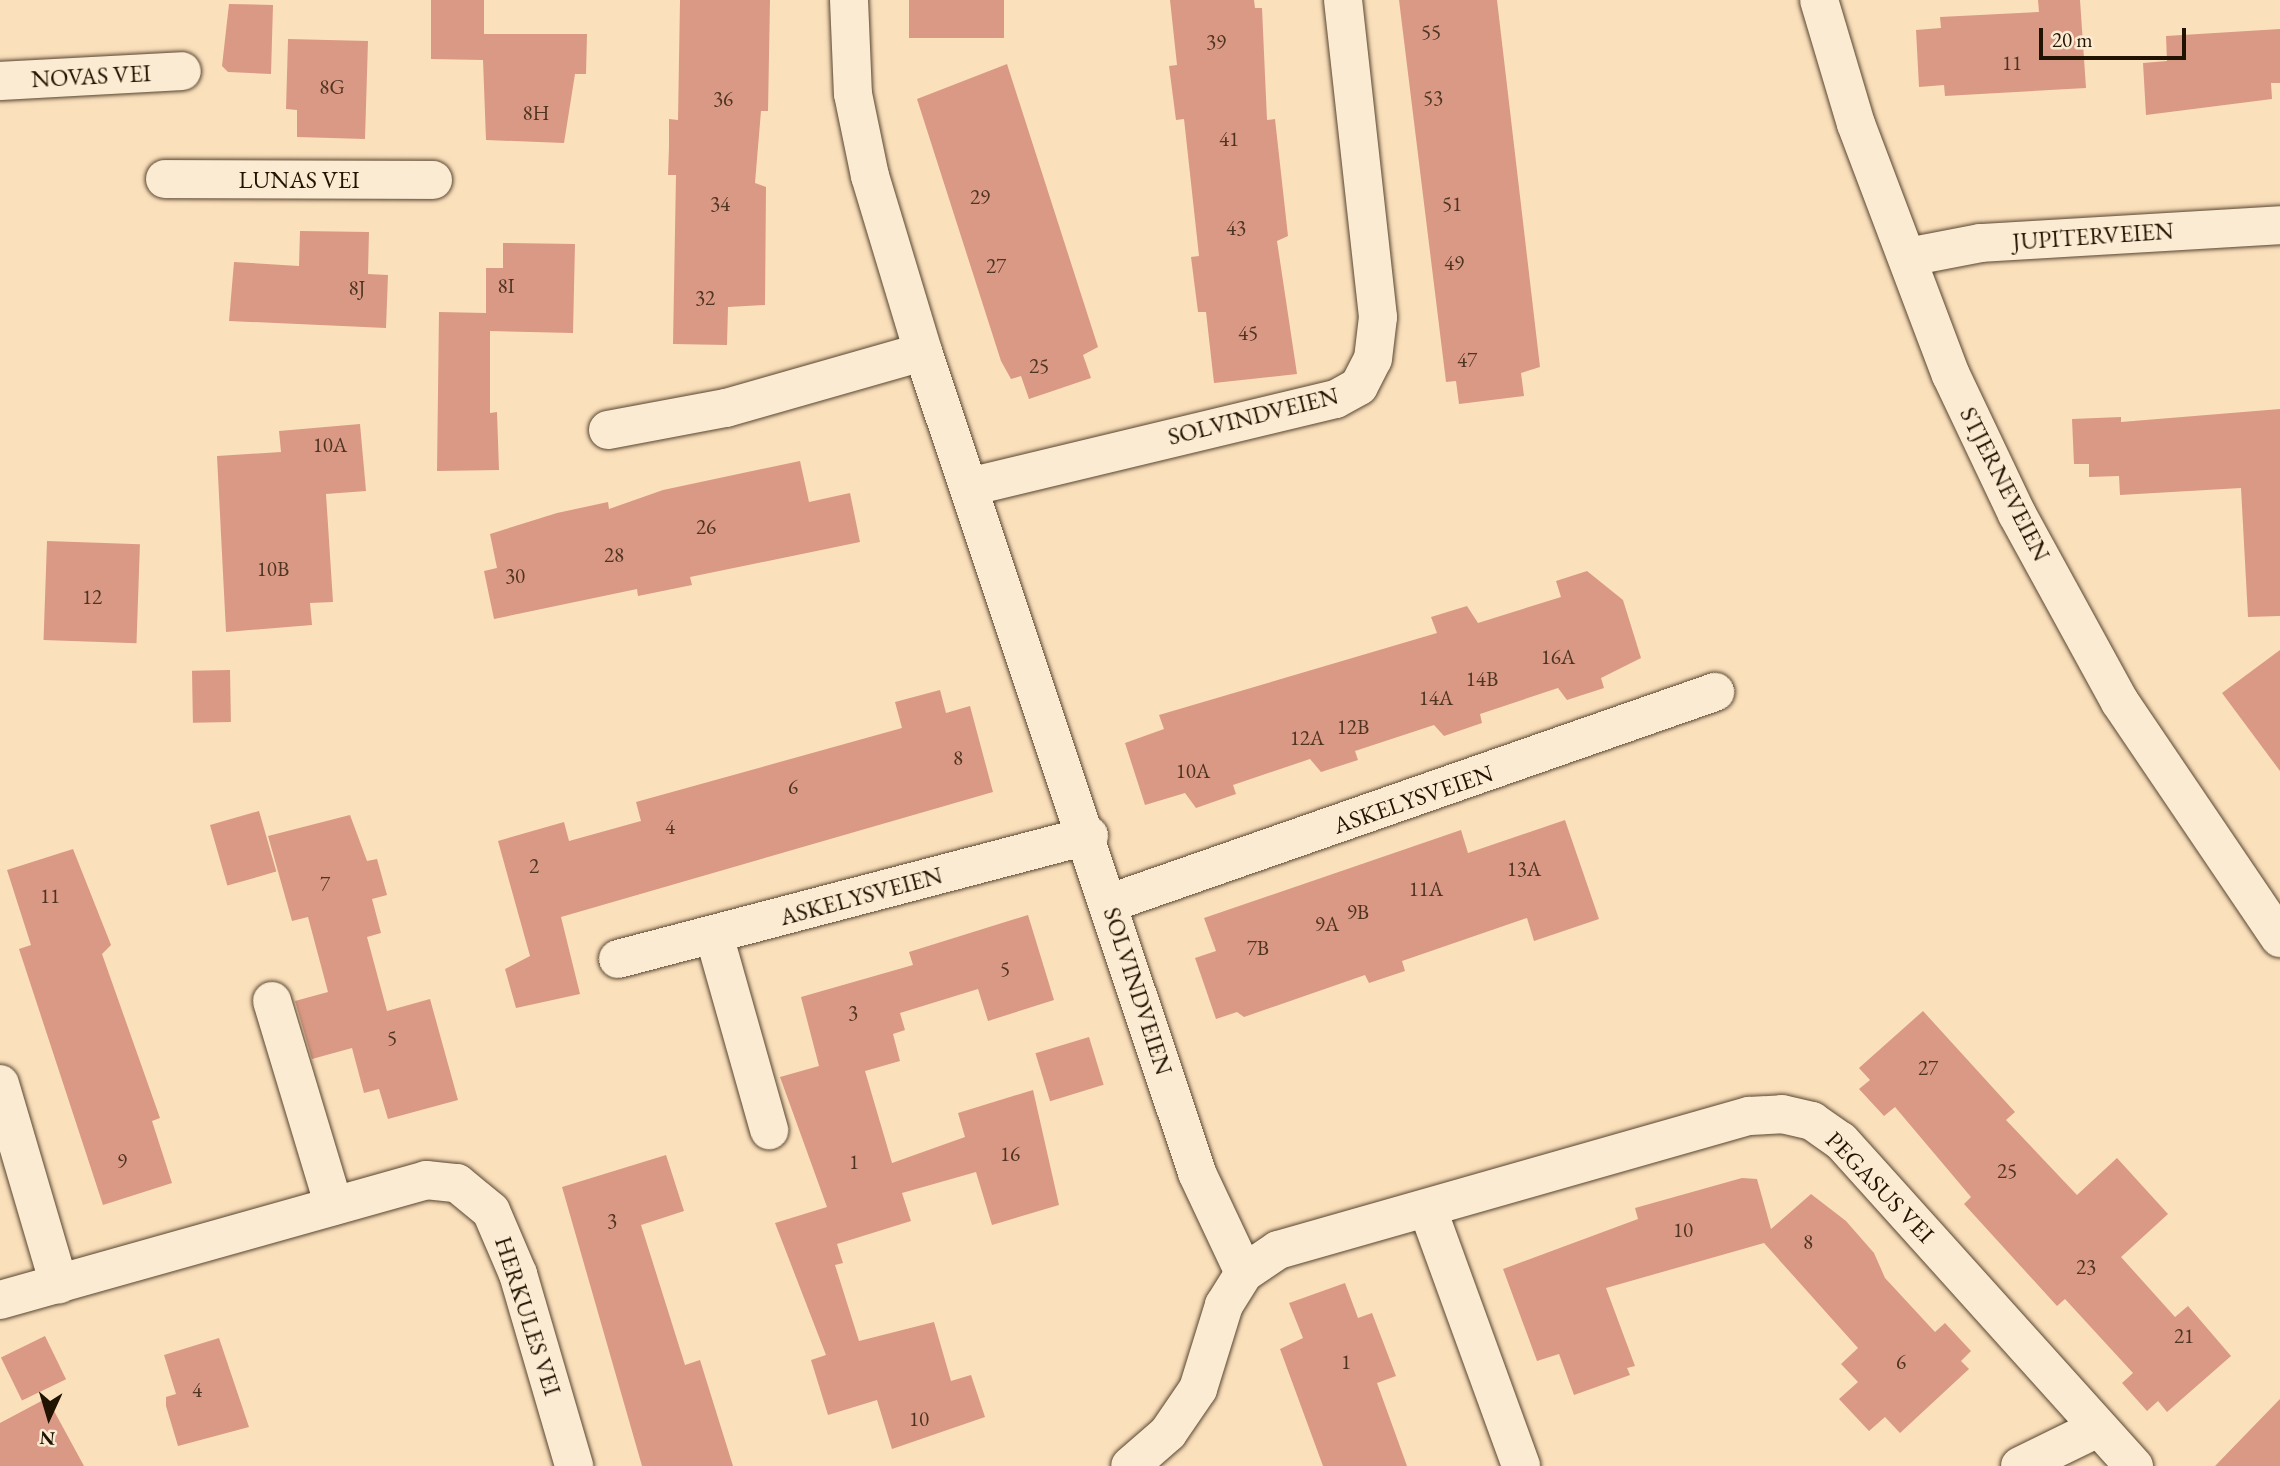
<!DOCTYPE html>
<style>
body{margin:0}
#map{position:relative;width:2280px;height:1466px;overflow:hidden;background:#fbe0bc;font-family:"EB Garamond",serif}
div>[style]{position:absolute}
.building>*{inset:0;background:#da9984;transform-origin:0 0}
.roads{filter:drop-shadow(0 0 2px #584630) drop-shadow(0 0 2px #584630)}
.minor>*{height:38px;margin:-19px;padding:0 19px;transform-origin:19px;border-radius:19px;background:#fcebd3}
span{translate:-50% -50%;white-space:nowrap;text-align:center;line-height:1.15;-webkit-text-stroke:5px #fcebd3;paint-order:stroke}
.number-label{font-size:21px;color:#4f3422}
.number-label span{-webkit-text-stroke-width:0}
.street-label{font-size:24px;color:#211301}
.north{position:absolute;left:14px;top:1382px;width:70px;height:70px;-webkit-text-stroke:5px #fcebd3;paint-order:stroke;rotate:184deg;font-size:19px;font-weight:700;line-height:28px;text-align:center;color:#211301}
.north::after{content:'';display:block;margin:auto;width:24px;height:32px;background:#211301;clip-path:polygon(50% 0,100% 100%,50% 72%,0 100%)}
.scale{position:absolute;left:2039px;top:28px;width:147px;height:32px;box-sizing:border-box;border:4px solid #211301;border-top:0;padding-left:9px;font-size:21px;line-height:24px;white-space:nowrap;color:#211301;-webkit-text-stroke:5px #fcebd3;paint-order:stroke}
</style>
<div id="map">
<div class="building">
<i style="clip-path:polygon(431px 0,484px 0,484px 34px,587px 34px,586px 74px,575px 74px,564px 143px,486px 140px,483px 60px,431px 59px)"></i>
<i style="clip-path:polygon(680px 0,770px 0,768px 111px,761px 111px,755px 183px,766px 187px,765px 305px,728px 307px,727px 345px,673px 344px,676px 175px,668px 175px,669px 147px,669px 119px,678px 120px)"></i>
<i style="left:909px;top:0;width:95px;height:38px"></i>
<i style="clip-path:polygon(1170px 0,1254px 0,1255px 8px,1262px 8px,1267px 120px,1275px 119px,1288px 236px,1277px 241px,1297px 374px,1214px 383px,1206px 312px,1198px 312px,1191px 257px,1199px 256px,1184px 119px,1176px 120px,1169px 66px,1177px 65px)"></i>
<i style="clip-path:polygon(1399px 0,1497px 0,1540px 367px,1521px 373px,1524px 396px,1459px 404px,1456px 381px,1446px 382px)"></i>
<i style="clip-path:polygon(2038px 0,2080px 0,2086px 88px,1945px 96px,1944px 85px,1919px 87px,1916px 30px,1941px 28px,1940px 17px,2039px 12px)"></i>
<i style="clip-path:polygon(229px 4px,273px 5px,271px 74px,228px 72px,222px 66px)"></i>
<i style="clip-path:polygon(2280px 29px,2280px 83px,2271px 83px,2272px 99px,2146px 115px,2143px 63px,2167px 61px,2166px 36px)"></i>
<i style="clip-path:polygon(288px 39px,368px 41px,365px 139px,297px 137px,297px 110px,286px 109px)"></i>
<i style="clip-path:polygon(1007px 64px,1098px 347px,1083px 355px,1091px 378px,1029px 399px,1021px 376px,1011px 379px,1001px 361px,917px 99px)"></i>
<i style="clip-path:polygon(300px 231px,369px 232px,368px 274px,388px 275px,386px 328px,229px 321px,234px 262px,299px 266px)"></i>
<i style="clip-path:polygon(503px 243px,575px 244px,573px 333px,490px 331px,490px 413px,497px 412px,499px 470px,437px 471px,439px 312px,486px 313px,486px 268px,503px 268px)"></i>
<i style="clip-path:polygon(2280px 409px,2280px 616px,2248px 617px,2241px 488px,2120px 495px,2119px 476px,2089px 477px,2089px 464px,2074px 464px,2072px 419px,2121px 417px,2121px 422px)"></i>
<i style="clip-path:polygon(360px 424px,366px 491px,326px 494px,333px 602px,310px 603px,312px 625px,226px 632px,217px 456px,281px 452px,279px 431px)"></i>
<i style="clip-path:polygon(800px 461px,809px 502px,850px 493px,860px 542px,690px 577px,692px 585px,638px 596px,637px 589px,494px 619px,484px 571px,497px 568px,490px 534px,557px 513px,608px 502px,609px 509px,663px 490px)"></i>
<i style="left:47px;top:541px;width:93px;height:99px;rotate:2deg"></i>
<i style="clip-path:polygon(1587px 571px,1623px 600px,1641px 658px,1601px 678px,1604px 688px,1567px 700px,1558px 688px,1480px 714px,1482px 723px,1444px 736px,1434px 725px,1355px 751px,1358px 760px,1321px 772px,1310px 759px,1233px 785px,1236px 794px,1196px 808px,1185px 793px,1145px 805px,1125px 743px,1164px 729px,1159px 715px,1437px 633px,1431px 617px,1467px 606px,1478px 623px,1561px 597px,1556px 581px)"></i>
<i style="clip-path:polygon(2280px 650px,2280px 771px,2222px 693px)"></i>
<i style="left:230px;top:670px;width:52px;height:38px;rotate:89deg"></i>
<i style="clip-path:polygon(940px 690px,946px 713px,970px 706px,993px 792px,561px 917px,580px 994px,516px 1008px,505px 969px,530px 956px,498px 841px,564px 822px,569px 841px,641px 821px,636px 802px,902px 728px,895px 702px)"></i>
<i style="left:259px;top:811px;width:63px;height:51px;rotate:74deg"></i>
<i style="clip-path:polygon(350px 815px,367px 861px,377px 859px,387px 895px,372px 899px,381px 933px,367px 937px,387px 1011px,430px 999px,458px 1100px,388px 1119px,379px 1089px,364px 1093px,352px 1048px,312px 1059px,295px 1001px,328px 992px,308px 917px,292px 921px,268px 836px)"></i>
<i style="clip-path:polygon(1565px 820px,1599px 919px,1534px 941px,1527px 918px,1402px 961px,1405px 971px,1369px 983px,1365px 975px,1244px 1017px,1237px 1012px,1216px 1019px,1195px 958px,1216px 951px,1204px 918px,1461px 830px,1468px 853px)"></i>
<i style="clip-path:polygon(73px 849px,111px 945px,102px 954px,160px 1118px,152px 1121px,172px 1183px,103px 1205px,19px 949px,31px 945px,7px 870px)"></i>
<i style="clip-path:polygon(1028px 915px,1054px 1000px,988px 1021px,978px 989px,900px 1013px,905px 1030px,893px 1034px,900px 1061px,865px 1071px,892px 1163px,965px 1137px,958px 1113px,1033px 1090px,1059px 1205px,992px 1225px,976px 1172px,902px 1193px,911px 1221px,837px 1244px,843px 1263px,835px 1265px,859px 1341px,934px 1322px,951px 1381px,971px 1375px,985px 1417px,892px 1449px,877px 1400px,828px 1415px,811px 1360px,826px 1355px,775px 1223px,827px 1207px,780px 1077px,819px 1066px,801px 997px,913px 965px,909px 952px)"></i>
<i style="clip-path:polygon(1923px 1011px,2015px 1112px,2006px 1120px,2077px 1195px,2117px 1158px,2168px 1214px,2121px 1257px,2175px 1317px,2188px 1306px,2231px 1356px,2167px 1412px,2158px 1401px,2147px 1411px,2122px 1383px,2133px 1373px,2065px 1299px,2057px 1306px,1964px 1204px,1971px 1197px,1895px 1107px,1884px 1116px,1859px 1089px,1870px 1080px,1859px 1068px)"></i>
<i style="left:1089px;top:1037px;width:50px;height:56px;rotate:73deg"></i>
<i style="clip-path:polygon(666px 1155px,684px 1211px,641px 1225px,685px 1365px,700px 1360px,733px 1466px,642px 1466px,562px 1187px)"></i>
<i style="clip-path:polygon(1742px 1178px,1757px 1179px,1771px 1229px,1811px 1194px,1846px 1221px,1874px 1253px,1885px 1278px,1935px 1332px,1945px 1323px,1971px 1351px,1961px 1361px,1969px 1369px,1900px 1433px,1885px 1417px,1869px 1431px,1839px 1399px,1858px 1382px,1841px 1364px,1858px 1348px,1764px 1243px,1606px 1288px,1635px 1366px,1627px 1368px,1630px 1375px,1574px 1395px,1559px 1354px,1537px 1361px,1503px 1269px,1638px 1219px,1635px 1208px)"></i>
<i style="clip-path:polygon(1345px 1283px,1358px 1318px,1372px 1313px,1396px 1376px,1377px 1383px,1407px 1466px,1323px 1466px,1280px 1349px,1303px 1338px,1289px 1303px)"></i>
<i style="left:45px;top:1336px;width:48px;height:49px;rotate:64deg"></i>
<i style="clip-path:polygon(219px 1338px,249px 1427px,178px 1446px,166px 1406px,166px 1397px,176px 1394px,164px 1355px)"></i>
<i style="clip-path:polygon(47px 1398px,84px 1466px,0 1466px,0 1423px)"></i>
<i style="clip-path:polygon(2280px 1399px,2280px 1466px,2215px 1466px)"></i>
</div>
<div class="roads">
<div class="minor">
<i style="left:849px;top:0;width:94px;rotate:87.6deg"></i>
<i style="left:853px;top:94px;width:84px;rotate:78.3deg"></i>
<i style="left:870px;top:176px;width:184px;rotate:73.2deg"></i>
<i style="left:923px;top:352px;width:866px;rotate:71.54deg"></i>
<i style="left:1197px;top:1173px;width:110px;rotate:64.8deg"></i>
<i style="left:1244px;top:1273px;width:38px;rotate:122deg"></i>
<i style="left:1224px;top:1305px;width:88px;rotate:107.2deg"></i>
<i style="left:1198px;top:1389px;width:53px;rotate:124.3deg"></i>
<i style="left:1168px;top:1433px;width:50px;rotate:139deg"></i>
<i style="left:1819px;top:0;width:129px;rotate:73.4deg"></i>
<i style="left:1856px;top:124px;width:268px;rotate:69.3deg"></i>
<i style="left:1951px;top:375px;width:154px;rotate:64.6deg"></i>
<i style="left:2017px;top:514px;width:214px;rotate:61.3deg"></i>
<i style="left:2120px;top:702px;width:285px;rotate:55.9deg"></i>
<i style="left:0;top:81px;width:182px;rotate:-3.1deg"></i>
<i style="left:165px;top:179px;width:268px;rotate:0.2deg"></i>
<i style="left:1908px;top:257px;width:74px;rotate:-10.9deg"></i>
<i style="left:1981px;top:243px;width:300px;rotate:-3.4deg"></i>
<i style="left:608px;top:430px;width:120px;rotate:-10.6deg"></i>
<i style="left:726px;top:408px;width:205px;rotate:-15.9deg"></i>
<i style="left:969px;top:487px;width:377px;rotate:-13.5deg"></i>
<i style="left:1336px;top:399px;width:26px;rotate:-29deg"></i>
<i style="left:1359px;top:386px;width:30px;rotate:-63deg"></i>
<i style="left:1373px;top:359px;width:42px;rotate:-83.2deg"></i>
<i style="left:1378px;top:317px;width:319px;rotate:-96.3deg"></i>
<i style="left:1110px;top:903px;width:641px;rotate:-19.23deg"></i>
<i style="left:714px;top:935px;width:203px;rotate:74.2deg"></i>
<i style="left:618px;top:959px;width:487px;rotate:-14.7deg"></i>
<i style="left:272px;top:1001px;width:214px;rotate:73.2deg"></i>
<i style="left:0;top:1084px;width:209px;rotate:73.6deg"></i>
<i style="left:1428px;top:1210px;width:272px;rotate:70deg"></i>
<i style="left:1244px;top:1273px;width:41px;rotate:-34.1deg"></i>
<i style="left:1278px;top:1250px;width:490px;rotate:-15.9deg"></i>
<i style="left:1749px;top:1116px;width:33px;rotate:-3deg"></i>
<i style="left:1782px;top:1114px;width:31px;rotate:13deg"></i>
<i style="left:1812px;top:1121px;width:35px;rotate:35deg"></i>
<i style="left:1841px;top:1141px;width:438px;rotate:48deg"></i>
<i style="left:0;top:1300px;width:443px;rotate:-15.7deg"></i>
<i style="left:426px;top:1180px;width:31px;rotate:6deg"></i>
<i style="left:457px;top:1183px;width:44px;rotate:39.5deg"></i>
<i style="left:491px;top:1211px;width:69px;rotate:66.8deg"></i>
<i style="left:518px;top:1274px;width:200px;rotate:73.7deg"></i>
<i style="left:2020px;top:1466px;width:87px;rotate:-26deg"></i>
</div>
</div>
<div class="number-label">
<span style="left:1431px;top:32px">55</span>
<span style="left:1216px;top:42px">39</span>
<span style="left:2012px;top:63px">11</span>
<span style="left:332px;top:87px">8G</span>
<span style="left:1433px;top:98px">53</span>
<span style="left:723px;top:99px">36</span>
<span style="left:536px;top:113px">8H</span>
<span style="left:1229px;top:139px">41</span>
<span style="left:980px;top:197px">29</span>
<span style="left:720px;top:204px">34</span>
<span style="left:1452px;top:204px">51</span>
<span style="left:1236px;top:228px">43</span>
<span style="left:1454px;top:263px">49</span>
<span style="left:996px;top:266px">27</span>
<span style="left:506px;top:286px">8I</span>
<span style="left:357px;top:288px">8J</span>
<span style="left:705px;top:298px">32</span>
<span style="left:1248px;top:333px">45</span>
<span style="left:1467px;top:360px">47</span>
<span style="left:1039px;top:366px">25</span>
<span style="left:330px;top:445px">10A</span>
<span style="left:706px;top:527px">26</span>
<span style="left:614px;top:555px">28</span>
<span style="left:273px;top:569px">10B</span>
<span style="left:515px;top:576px">30</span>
<span style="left:92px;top:597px">12</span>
<span style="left:1558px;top:657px">16A</span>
<span style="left:1482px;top:679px">14B</span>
<span style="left:1436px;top:698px">14A</span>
<span style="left:1353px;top:727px">12B</span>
<span style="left:1307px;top:738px">12A</span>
<span style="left:958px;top:758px">8</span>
<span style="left:1193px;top:771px">10A</span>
<span style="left:793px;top:787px">6</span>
<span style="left:670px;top:827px">4</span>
<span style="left:534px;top:866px">2</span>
<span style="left:1524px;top:869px">13A</span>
<span style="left:325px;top:884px">7</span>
<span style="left:1426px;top:889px">11A</span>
<span style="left:50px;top:896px">11</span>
<span style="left:1358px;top:912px">9B</span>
<span style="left:1327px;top:924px">9A</span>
<span style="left:1258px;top:948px">7B</span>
<span style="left:1005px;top:969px">5</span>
<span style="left:853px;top:1013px">3</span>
<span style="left:392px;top:1038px">5</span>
<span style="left:1928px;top:1068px">27</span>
<span style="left:1010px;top:1154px">16</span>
<span style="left:122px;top:1161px">9</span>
<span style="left:854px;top:1162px">1</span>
<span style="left:2007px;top:1171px">25</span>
<span style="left:612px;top:1221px">3</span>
<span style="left:1683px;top:1230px">10</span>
<span style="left:1808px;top:1242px">8</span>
<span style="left:2086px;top:1267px">23</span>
<span style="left:2184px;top:1336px">21</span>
<span style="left:1346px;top:1362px">1</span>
<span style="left:1901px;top:1362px">6</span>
<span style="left:197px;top:1390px">4</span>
<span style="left:919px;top:1419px">10</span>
</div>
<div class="street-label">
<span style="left:91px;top:76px;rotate:-3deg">NOVAS VEI</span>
<span style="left:299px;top:180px">LUNAS VEI</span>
<span style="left:2093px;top:236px;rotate:-4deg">JUPITERVEIEN</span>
<span style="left:1253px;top:416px;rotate:-14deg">SOLVINDVEIEN</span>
<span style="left:2005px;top:484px;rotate:63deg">STJERNEVEIEN</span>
<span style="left:1413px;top:799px;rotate:-19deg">ASKELYSVEIEN</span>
<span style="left:861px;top:896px;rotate:-15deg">ASKELYSVEIEN</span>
<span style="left:1138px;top:991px;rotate:72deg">SOLVINDVEIEN</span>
<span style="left:1880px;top:1187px;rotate:46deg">PEGASUS VEI</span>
<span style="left:528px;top:1316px;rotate:72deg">HERKULES VEI</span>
</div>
<div class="north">N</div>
<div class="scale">20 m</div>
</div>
